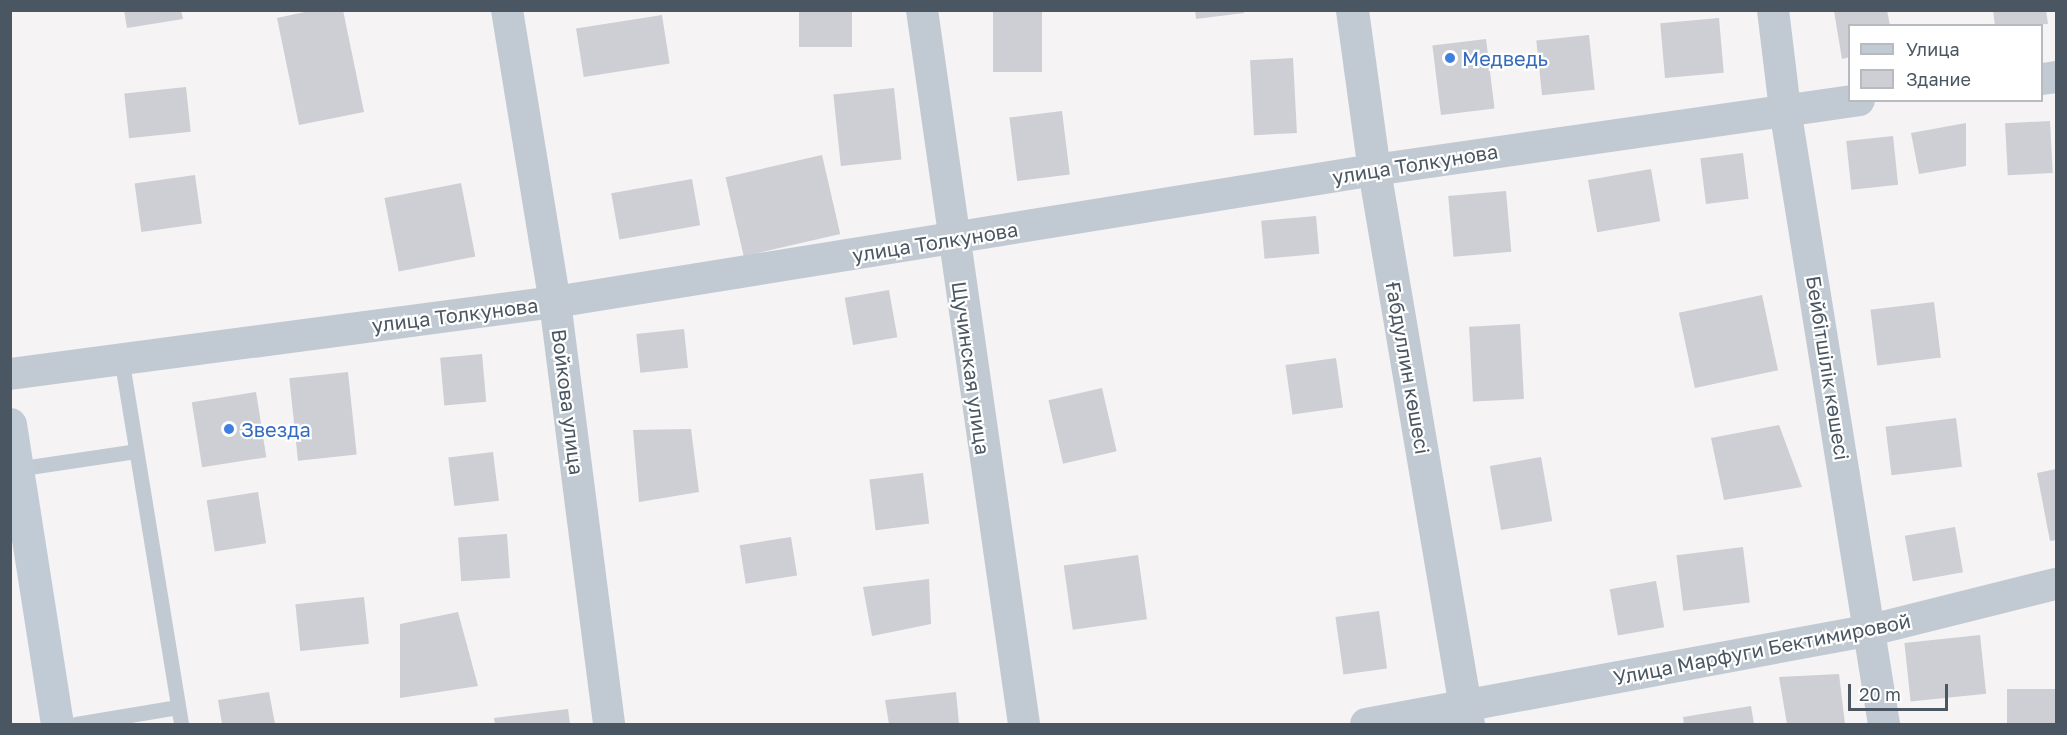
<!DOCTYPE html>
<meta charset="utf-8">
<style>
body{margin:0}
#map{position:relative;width:2067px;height:735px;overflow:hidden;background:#f5f3f3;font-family:"Golos Text",sans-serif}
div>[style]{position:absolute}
.building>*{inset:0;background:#cdcfd5;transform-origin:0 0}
.service>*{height:15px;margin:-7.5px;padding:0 7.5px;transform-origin:7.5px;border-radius:7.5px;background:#c1cad2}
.minor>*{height:32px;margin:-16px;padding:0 16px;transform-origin:16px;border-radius:16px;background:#c1cad2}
.tertiary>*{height:33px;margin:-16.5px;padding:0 16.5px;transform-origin:16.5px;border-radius:16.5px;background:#c1cad2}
.secondary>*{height:33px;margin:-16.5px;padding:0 16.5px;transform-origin:16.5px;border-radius:16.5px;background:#c1cbd6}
.dots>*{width:16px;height:16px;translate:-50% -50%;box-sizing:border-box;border:3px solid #fff;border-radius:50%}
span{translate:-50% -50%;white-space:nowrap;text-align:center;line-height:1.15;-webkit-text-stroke:4.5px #fff;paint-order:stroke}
.shop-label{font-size:20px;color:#366cbe}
.left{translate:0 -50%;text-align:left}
.street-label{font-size:20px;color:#4a5661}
.frame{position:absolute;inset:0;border:12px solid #4a5661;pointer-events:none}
.legend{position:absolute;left:1848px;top:24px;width:195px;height:78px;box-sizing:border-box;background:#fff;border:2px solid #b7bbc0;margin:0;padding:8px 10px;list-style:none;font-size:18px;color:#4a5661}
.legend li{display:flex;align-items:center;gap:12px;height:30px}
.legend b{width:30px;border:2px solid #b7bbc0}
.scale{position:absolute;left:1848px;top:684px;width:100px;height:27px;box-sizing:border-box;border:3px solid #4a5661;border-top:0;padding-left:8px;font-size:18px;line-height:21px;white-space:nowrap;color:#4a5661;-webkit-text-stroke:4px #fff;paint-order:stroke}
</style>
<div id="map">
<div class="building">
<i style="clip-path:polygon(124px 10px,181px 10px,183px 19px,127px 28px)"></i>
<i style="clip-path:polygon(314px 10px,343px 10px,364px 112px,299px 125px,277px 18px)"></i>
<i style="left:799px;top:10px;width:53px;height:37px"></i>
<i style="left:993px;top:10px;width:49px;height:62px"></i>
<i style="clip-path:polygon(1195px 10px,1244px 10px,1244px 13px,1196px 19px)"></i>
<i style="clip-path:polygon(1840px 10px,1887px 10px,1890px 26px,1850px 26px,1850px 57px,1842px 59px,1834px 11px)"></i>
<i style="clip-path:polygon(1993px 10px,2046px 10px,2048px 24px,1995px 26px)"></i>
<i style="left:662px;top:15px;width:49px;height:87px;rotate:81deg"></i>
<i style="left:1719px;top:18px;width:55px;height:59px;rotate:85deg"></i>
<i style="left:1589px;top:35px;width:55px;height:53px;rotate:84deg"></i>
<i style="left:1486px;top:39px;width:70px;height:54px;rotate:83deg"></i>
<i style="left:1293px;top:58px;width:75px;height:43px;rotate:87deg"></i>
<i style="left:186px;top:87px;width:45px;height:62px;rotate:84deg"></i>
<i style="left:894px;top:88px;width:72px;height:61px;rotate:84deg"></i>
<i style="left:1062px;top:111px;width:64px;height:53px;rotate:83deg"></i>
<i style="left:2050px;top:121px;width:52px;height:45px;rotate:87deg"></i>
<i style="clip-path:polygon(1966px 123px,1966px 166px,1919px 174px,1911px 133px)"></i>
<i style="left:1893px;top:136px;width:49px;height:47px;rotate:84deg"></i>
<i style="left:1743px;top:153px;width:46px;height:43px;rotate:83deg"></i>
<i style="left:822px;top:155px;width:81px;height:99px;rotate:77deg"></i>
<i style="left:1651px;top:169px;width:53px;height:64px;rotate:80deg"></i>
<i style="left:195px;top:175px;width:49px;height:61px;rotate:82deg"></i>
<i style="left:692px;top:179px;width:47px;height:82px;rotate:80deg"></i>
<i style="left:461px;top:183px;width:75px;height:78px;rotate:79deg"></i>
<i style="left:1506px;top:191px;width:61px;height:58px;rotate:85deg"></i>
<i style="left:1316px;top:216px;width:38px;height:55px;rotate:85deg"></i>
<i style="left:889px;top:290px;width:48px;height:45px;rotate:80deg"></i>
<i style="left:1762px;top:295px;width:77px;height:85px;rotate:78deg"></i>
<i style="left:1934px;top:302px;width:56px;height:64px;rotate:83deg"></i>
<i style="left:1520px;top:324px;width:75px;height:51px;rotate:87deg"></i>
<i style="left:684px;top:329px;width:39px;height:48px;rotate:84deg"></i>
<i style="left:482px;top:354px;width:48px;height:42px;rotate:85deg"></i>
<i style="left:1336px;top:358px;width:50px;height:51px;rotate:82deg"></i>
<i style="left:348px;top:372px;width:83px;height:59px;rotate:84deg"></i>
<i style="left:1102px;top:388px;width:65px;height:55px;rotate:77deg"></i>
<i style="left:256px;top:392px;width:66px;height:65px;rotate:81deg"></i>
<i style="left:1956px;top:418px;width:49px;height:71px;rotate:83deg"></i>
<i style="clip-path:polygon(1779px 425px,1802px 487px,1724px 500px,1711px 438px)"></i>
<i style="clip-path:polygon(691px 429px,699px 492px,639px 502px,633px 430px)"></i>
<i style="left:493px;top:452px;width:49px;height:45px;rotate:83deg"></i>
<i style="left:1541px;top:457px;width:65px;height:52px;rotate:80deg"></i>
<i style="clip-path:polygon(2056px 469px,2056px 540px,2050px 541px,2037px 473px)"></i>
<i style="left:923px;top:473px;width:51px;height:54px;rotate:83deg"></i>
<i style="left:258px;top:492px;width:52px;height:52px;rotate:81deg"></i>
<i style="left:1955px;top:527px;width:46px;height:51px;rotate:80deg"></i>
<i style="left:507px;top:534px;width:44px;height:49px;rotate:86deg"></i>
<i style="left:791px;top:537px;width:39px;height:52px;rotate:81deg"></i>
<i style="left:1743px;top:547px;width:56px;height:67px;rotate:83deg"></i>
<i style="left:1138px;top:555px;width:65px;height:75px;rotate:82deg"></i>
<i style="clip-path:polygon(929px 579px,931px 624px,872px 636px,863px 587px)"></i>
<i style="left:1656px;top:581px;width:47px;height:47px;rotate:80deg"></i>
<i style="left:364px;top:597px;width:47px;height:69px;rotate:84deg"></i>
<i style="left:1379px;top:611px;width:58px;height:44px;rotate:82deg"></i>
<i style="clip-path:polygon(458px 612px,478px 686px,400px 698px,400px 624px)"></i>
<i style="left:1980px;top:635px;width:59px;height:76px;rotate:84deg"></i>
<i style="clip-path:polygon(1839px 674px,1845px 724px,1787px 724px,1779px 677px)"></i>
<i style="left:2056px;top:689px;width:35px;height:49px;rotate:90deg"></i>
<i style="clip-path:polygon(269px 692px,275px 724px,222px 724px,218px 700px)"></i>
<i style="clip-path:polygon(956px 692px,959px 724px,889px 724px,885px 700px)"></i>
<i style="clip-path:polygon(1751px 706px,1754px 724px,1684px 724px,1683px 717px)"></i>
<i style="clip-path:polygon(568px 709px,570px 724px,495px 724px,494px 718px)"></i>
</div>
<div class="service">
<i style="left:121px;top:357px;width:372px;rotate:80.7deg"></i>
<i style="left:16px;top:469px;width:121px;rotate:-8.5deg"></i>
<i style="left:76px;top:724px;width:103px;rotate:-9.5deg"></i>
</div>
<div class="minor">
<i style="left:507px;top:10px;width:296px;rotate:80.7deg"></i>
<i style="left:555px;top:302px;width:425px;rotate:82.7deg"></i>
<i style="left:922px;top:10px;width:721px;rotate:81.87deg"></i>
<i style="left:1773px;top:10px;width:100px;rotate:83.1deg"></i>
<i style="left:1785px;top:109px;width:623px;rotate:80.86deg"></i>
<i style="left:2042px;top:79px;width:14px;rotate:-8deg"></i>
<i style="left:10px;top:374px;width:550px;rotate:-7.53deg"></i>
<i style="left:555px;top:302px;width:830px;rotate:-9.16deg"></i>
<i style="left:1374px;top:170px;width:490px;rotate:-8.2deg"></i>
<i style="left:1366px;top:724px;width:514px;rotate:-10.54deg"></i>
<i style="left:1871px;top:630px;width:191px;rotate:-14deg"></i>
</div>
<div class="tertiary">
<i style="left:1352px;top:10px;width:162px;rotate:82.2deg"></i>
<i style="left:1374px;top:170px;width:562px;rotate:80.37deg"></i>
</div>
<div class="secondary">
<i style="left:10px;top:424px;width:304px;rotate:81.1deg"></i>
</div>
<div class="dots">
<i style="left:1450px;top:58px;background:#3f7fe0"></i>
<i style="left:229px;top:429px;background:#3f7fe0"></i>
</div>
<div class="shop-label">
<span class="left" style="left:1462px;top:58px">Медведь</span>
<span class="left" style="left:241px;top:429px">Звезда</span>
</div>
<div class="street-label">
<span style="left:1415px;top:164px;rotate:-9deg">улица Толкунова</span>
<span style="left:935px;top:242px;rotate:-9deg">улица Толкунова</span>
<span style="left:455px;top:315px;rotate:-7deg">улица Толкунова</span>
<span style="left:971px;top:368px;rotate:82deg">Щучинская улица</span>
<span style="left:1408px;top:368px;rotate:80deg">Ғабдуллин көшесі</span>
<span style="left:1828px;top:368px;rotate:81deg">Бейбітшілік көшесі</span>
<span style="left:568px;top:402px;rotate:83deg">Войкова улица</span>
<span style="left:1762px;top:649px;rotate:-11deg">Улица Марфуги Бектимировой</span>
</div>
<div class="frame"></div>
<ul class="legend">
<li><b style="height:8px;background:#c1cbd6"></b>Улица</li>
<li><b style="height:16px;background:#cdcfd5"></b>Здание</li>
</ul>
<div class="scale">20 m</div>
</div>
